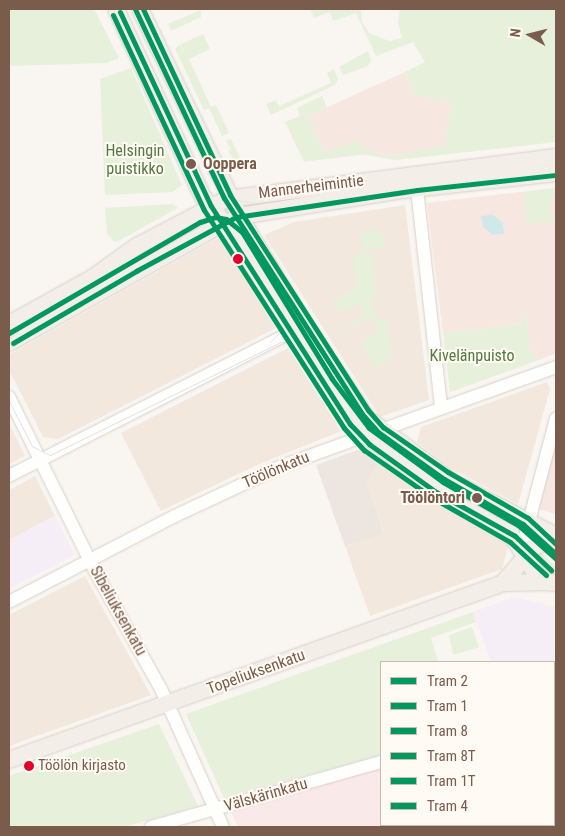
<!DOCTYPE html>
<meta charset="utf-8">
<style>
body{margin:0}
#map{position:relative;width:565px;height:836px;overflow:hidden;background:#f9f5f0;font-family:"Roboto Condensed",sans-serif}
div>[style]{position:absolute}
.residential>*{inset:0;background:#f2e8de}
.commercial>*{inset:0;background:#f6e8e1}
.industrial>*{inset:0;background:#ede5e0}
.education>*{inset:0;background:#f6eef6}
.medical>*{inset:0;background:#fae9e9}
.green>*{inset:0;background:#e7f0db;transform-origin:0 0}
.water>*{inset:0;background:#d0e8ea}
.roads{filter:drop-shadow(0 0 1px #d7d1cb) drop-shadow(0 0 1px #d7d1cb)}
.minor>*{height:12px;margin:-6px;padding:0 6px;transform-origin:6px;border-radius:6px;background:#fefefd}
.major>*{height:16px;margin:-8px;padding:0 8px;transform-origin:8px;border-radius:8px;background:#f3eee8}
.tram>*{height:1px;margin:-0.5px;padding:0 0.5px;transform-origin:0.5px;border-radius:0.5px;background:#e6e3e7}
.tram-1>*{height:5px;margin:-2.5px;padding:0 2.5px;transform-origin:2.5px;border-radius:2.5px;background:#00985f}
.tram-2>*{height:5px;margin:-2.5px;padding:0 2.5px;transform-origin:2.5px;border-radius:2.5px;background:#00985f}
.tram-3>*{height:5px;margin:-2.5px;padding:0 2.5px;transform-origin:2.5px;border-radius:2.5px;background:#00985f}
.tram-4>*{height:5px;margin:-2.5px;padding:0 2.5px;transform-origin:2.5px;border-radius:2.5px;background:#00985f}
.tram-5>*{height:5px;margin:-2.5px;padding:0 2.5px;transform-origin:2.5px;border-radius:2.5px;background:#00985f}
.tram-6>*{height:5px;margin:-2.5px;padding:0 2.5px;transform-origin:2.5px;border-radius:2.5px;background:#00985f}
.dots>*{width:14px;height:14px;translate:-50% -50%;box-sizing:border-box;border:2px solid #fffaf3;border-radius:50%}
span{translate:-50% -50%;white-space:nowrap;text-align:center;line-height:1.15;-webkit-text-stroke:4px #fffaf3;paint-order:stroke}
.bus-label{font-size:15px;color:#7a5c4d}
.left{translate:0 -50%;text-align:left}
.park-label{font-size:16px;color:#537a41}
.stop-label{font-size:16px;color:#7a5c4d;font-weight:700}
.right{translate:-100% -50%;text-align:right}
.street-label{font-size:16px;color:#7a5c4d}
.frame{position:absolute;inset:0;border:10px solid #7a5c4d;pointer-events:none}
.legend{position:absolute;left:380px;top:661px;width:175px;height:165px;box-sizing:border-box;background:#fffaf3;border:1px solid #cabbb1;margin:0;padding:6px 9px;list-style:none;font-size:15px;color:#7a5c4d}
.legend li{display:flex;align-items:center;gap:10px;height:25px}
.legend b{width:25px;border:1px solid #cabbb1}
.north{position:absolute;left:505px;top:10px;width:50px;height:50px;-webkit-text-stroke:4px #fffaf3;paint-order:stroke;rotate:278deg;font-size:14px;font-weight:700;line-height:20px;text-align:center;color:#7a5c4d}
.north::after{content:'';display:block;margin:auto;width:18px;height:22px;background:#7a5c4d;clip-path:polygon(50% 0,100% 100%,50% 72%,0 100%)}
</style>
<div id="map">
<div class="residential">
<i style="clip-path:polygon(405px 205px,429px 400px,380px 417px,264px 235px,294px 222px)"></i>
<i style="clip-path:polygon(220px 237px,276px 328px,58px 439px,43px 437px,9px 370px,9px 355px)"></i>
<i style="clip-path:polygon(288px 348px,341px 431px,257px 465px,161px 511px,121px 433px)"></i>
<i style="clip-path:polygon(547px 382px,550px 389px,518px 504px,449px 467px,417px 442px,421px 427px)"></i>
<i style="clip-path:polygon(9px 423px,25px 456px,9px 464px)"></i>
<i style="clip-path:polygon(380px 463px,434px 501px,509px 543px,502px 569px,370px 616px,345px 546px,384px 532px,366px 482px)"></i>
<i style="clip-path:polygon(35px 476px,55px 516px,9px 540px,9px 490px)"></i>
<i style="clip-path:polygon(85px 576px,151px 695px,9px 746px,9px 615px)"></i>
<i style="clip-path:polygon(554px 723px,556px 799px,554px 800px)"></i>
</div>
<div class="commercial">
<i style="clip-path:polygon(405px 72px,415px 95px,452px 103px,446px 131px,449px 149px,391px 156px,374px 153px,328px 159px,308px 116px)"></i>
<i style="clip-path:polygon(556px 188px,556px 353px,539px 360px,530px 351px,526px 310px,520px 324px,443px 333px,427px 203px)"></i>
<i style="clip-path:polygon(556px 443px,556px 514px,538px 509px)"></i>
</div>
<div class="industrial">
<i style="clip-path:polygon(360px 449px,380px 463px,366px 482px,384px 533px,345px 546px,316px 465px)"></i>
</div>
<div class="education">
<i style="clip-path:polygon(55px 516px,75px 555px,9px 589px,9px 540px)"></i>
<i style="clip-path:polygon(514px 597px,556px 607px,554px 687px,554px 662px,491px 662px,473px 612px)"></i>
</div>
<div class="medical">
<i style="clip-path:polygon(381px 768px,381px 825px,554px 825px,556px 799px,556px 827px,238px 827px,231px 812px)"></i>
</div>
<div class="green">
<i style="clip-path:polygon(9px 9px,94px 9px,119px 58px,107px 63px,9px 66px)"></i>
<i style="clip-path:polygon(310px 9px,361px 9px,362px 22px,369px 33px,389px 41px,402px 38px,398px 22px,400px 9px,556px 9px,556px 142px,396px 160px,361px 154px,304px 162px,285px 122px,300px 116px,297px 108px,322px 96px,327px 107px,308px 116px,325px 153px,357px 139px,361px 146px,374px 153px,391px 156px,448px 145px,446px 131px,452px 103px,415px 95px,405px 72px,425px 62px,413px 42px,376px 56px,356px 13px,333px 21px,330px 12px,314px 18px)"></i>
<i style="clip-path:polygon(201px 10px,201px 17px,171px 31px,168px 24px)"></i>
<i style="clip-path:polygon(203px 34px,210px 49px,189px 59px,211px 107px,216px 105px,229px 133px,222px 136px,209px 108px,204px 110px,175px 49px,180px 44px,186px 57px,181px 44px)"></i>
<i style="clip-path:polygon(368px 51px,371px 60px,368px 66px,343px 75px,339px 67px)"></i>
<i style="clip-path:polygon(131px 68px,182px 185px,173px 192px,105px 195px,100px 79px)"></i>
<i style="clip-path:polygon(334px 69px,338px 79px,335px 85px,271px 115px,266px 104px,276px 100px,279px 106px,331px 83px,327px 73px)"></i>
<i style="clip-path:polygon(231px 139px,244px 166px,242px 168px,228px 152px,231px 149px,226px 141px)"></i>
<i style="clip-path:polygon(556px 188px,549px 210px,555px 221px,527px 224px,524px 192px)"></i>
<i style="clip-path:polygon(173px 204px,178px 208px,122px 239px,115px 242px,107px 234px,105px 208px)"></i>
<i style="left:382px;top:230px;width:17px;height:22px;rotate:80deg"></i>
<i style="clip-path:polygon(371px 252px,377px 295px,369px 302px,380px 320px,387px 320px,392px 354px,377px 369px,360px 344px,377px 331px,371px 317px,352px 328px,350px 324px,366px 314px,357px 304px,343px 313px,331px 303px,357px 288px,353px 254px)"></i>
<i style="clip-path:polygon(526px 309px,530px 351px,539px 360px,450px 392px,443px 333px,520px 324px)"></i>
<i style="clip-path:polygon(539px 551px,556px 567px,556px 574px,549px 574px,535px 561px)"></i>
<i style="clip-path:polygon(473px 612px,476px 622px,431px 638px,438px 661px,381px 662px,381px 755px,224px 798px,186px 714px)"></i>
<i style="clip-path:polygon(472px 627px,479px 647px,453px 655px,449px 635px)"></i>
<i style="clip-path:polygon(159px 724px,198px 806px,124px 827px,9px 827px,9px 776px)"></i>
<i style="clip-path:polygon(556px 806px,556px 827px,537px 827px,536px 825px,554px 825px)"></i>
</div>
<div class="water">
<i style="clip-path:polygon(493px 215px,503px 223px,504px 234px,493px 235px,483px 227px,481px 216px)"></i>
</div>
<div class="roads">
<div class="minor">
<i style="left:417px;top:189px;width:220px;rotate:83.7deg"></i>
<i style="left:9px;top:397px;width:194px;rotate:63.7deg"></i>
<i style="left:95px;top:571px;width:135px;rotate:60.8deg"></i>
<i style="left:161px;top:689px;width:151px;rotate:65.8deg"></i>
<i style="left:9px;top:476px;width:326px;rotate:-27deg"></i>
<i style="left:522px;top:548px;width:134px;rotate:-75.3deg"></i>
<i style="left:9px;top:602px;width:187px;rotate:-27.4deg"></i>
<i style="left:175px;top:516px;width:120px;rotate:-25.1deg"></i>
<i style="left:284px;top:465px;width:289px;rotate:-19.8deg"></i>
<i style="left:556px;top:715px;width:7px;rotate:-90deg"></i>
<i style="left:151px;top:827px;width:239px;rotate:-15.8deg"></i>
</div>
<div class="major">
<i style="left:116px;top:9px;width:207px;rotate:65.2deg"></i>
<i style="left:203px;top:197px;width:48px;rotate:51deg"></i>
<i style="left:233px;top:234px;width:228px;rotate:57.7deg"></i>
<i style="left:355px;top:427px;width:128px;rotate:37deg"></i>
<i style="left:457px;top:504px;width:62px;rotate:29.1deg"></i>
<i style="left:511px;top:534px;width:44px;rotate:58.1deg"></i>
<i style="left:534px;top:571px;width:16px;rotate:43deg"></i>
<i style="left:546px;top:582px;width:10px;rotate:6deg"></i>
<i style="left:140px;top:9px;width:231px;rotate:64.3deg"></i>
<i style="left:240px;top:217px;width:126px;rotate:59deg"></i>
<i style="left:305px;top:325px;width:112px;rotate:56.3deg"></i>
<i style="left:367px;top:418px;width:107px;rotate:36.7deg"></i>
<i style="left:453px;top:482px;width:116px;rotate:27.7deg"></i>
<i style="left:9px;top:324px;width:95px;rotate:-29deg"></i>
<i style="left:92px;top:278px;width:55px;rotate:-35.4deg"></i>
<i style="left:137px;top:246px;width:102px;rotate:-27.6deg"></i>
<i style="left:227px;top:199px;width:332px;rotate:-7.3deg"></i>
<i style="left:9px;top:343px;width:240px;rotate:-29.2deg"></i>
<i style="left:218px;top:226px;width:30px;rotate:-21deg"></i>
<i style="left:246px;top:215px;width:160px;rotate:-9deg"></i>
<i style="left:404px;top:190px;width:153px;rotate:-6.4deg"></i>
<i style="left:503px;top:583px;width:46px;rotate:-49.4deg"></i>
<i style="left:533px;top:548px;width:13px;rotate:-27deg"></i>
<i style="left:545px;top:542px;width:11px;rotate:-5deg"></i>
<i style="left:9px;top:760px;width:525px;rotate:-19.71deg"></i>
<i style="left:503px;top:583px;width:43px;rotate:-1.3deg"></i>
</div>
</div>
<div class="tram">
<i style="left:207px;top:173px;width:33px;rotate:52deg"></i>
<i style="left:227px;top:199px;width:26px;rotate:7deg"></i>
<i style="left:9px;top:338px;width:11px;rotate:-34deg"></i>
<i style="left:270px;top:342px;width:21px;rotate:-45deg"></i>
<i style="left:285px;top:327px;width:23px;rotate:-97deg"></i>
<i style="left:9px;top:401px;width:51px;rotate:62.9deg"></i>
<i style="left:32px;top:446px;width:20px;rotate:27deg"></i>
<i style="left:50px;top:455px;width:257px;rotate:-26.1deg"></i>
<i style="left:281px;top:342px;width:20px;rotate:9deg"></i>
<i style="left:301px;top:345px;width:18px;rotate:43deg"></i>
</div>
<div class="tram-1">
<i style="left:9px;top:333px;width:221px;rotate:-30.2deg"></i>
<i style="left:200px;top:222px;width:16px;rotate:-18deg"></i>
<i style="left:215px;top:217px;width:11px;rotate:10deg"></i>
<i style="left:226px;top:219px;width:21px;rotate:39deg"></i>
<i style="left:242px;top:232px;width:172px;rotate:58.5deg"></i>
<i style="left:332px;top:379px;width:61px;rotate:52.9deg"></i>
<i style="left:369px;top:428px;width:92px;rotate:36.1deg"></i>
<i style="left:443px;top:482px;width:86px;rotate:29.8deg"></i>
<i style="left:518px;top:525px;width:51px;rotate:41.8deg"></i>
</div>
<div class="tram-2">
<i style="left:120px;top:12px;width:214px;rotate:64.9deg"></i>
<i style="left:211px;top:206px;width:259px;rotate:57.5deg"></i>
<i style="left:350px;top:424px;width:28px;rotate:46deg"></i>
<i style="left:369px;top:444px;width:82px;rotate:35.6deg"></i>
<i style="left:436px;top:492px;width:90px;rotate:29.1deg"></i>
<i style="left:515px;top:536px;width:50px;rotate:43.4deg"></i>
</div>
<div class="tram-3">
<i style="left:135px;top:9px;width:209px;rotate:64.8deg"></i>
<i style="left:224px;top:198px;width:256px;rotate:57.4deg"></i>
<i style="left:362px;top:414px;width:24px;rotate:48deg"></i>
<i style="left:378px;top:432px;width:81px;rotate:35.5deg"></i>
<i style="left:444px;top:479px;width:91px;rotate:29.7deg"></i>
<i style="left:523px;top:524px;width:45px;rotate:42.3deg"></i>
</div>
<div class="tram-4">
<i style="left:113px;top:15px;width:215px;rotate:65deg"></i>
<i style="left:204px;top:210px;width:259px;rotate:57.3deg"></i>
<i style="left:344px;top:428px;width:30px;rotate:48deg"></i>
<i style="left:364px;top:450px;width:84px;rotate:34.8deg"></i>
<i style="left:433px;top:498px;width:89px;rotate:29.7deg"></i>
<i style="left:510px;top:542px;width:49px;rotate:42.5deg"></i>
</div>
<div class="tram-5">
<i style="left:143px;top:9px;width:205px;rotate:64.9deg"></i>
<i style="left:230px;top:195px;width:255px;rotate:57.3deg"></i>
<i style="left:368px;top:410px;width:23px;rotate:49deg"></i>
<i style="left:383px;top:427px;width:79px;rotate:34.7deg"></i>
<i style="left:448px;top:472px;width:92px;rotate:29.9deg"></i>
<i style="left:528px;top:518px;width:38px;rotate:43deg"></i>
</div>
<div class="tram-6">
<i style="left:13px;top:343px;width:143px;rotate:-30.3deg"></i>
<i style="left:136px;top:271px;width:114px;rotate:-28.4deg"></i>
<i style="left:236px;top:217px;width:183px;rotate:-8.5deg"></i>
<i style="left:417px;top:190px;width:140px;rotate:-6.2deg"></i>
</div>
<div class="dots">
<i style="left:191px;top:164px;background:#7a5c4d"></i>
<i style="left:238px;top:259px;background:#e4002b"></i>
<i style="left:477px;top:498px;background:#7a5c4d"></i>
<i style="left:29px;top:766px;background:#e4002b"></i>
</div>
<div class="bus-label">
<span class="left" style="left:38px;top:766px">Töölön kirjasto</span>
</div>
<div class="park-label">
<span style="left:135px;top:160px">Helsingin<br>puistikko</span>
<span style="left:472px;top:356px">Kivelänpuisto</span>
</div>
<div class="stop-label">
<span class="left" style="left:203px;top:164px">Ooppera</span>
<span class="right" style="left:465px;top:498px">Töölöntori</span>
</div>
<div class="street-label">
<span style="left:311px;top:187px;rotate:-7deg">Mannerheimintie</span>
<span style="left:276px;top:470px;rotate:-23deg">Töölönkatu</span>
<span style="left:118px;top:611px;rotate:61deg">Sibeliuksenkatu</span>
<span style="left:256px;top:672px;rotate:-20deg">Topeliuksenkatu</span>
<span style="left:266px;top:795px;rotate:-16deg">Välskärinkatu</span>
</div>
<div class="frame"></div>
<ul class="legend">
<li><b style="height:6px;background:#00985f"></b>Tram 2</li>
<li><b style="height:6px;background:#00985f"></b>Tram 1</li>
<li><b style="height:6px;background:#00985f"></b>Tram 8</li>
<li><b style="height:6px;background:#00985f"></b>Tram 8T</li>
<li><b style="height:6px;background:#00985f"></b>Tram 1T</li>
<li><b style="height:6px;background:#00985f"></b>Tram 4</li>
</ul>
<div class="north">N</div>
</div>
